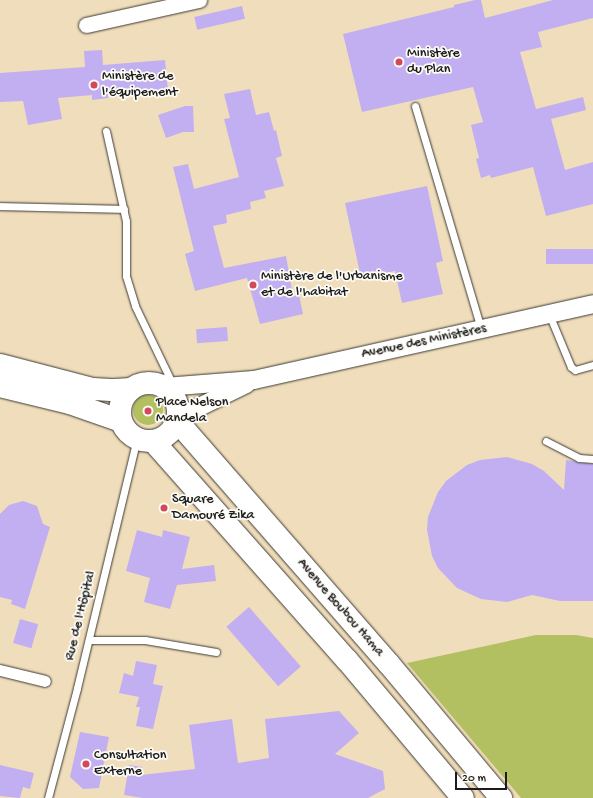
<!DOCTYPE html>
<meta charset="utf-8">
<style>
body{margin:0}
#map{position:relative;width:593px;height:798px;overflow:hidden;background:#f0ddbb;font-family:"Gochi Hand",sans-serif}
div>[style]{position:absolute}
.green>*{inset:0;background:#b2c062}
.round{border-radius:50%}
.building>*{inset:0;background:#c1aff1;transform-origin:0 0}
.roads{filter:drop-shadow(0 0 1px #3c3934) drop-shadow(0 0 1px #3c3934)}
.service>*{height:7px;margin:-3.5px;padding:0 3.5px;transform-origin:3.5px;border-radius:3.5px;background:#fff}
.pedestrian>*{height:11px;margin:-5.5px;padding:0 5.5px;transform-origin:5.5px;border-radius:5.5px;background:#fff}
.minor>*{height:15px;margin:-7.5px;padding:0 7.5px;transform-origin:7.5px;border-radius:7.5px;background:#fff}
.tertiary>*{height:18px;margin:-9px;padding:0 9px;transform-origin:9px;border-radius:9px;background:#fff}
.primary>*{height:22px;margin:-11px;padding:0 11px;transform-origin:11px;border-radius:11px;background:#fff}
.primary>.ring{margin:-11px;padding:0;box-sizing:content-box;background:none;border:22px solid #fff;border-radius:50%}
.dots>*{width:11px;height:11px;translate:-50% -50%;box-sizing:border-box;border:2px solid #fdfcf7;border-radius:50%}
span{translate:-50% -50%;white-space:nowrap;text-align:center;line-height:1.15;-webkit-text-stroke:3.5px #fdfcf7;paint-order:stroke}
.poi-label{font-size:14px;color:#1c1c1c}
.left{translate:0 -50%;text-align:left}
.street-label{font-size:14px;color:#1c1c1c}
.scale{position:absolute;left:455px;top:772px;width:52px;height:18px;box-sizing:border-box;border:2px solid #1c1c1c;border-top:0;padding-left:5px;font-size:12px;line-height:14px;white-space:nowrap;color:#1c1c1c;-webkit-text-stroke:3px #fdfcf7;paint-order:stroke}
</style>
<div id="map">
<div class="green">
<i class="round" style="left:133px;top:395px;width:30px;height:30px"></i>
<i style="clip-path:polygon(536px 635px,576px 635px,593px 638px,593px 798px,521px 798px,407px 663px)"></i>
</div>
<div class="building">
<i style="clip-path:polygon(475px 0,481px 0,485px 18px,553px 0,593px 0,593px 18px,538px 32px,542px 47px,520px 52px,536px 109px,583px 97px,586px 110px,551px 119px,565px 170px,593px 162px,593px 204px,546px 216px,533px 167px,491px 178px,490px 175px,481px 178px,476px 159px,479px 158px,471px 125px,483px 122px,473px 87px,362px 112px,343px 34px,454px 7px,454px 5px)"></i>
<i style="left:242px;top:6px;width:13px;height:49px;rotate:77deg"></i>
<i style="clip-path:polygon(102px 50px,103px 65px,165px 60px,168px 91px,108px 95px,108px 98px,92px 100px,92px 95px,58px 98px,62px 119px,28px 125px,23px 101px,0 102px,0 73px,85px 67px,84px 51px)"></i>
<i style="clip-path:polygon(250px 89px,256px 115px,269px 112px,274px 131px,276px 130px,282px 156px,276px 158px,284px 186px,264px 191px,266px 198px,250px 202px,251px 209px,226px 215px,227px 223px,213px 226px,224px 268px,286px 256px,293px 296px,299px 295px,303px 314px,260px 324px,247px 278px,195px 291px,185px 254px,194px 251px,173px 167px,188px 164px,194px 189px,239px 177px,224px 119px,230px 118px,224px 94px)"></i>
<i style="clip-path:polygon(185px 106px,193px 106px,194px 132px,183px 132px,166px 138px,158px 115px)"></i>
<i style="clip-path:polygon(427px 186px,443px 261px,436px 263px,443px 294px,402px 303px,395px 271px,361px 278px,345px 203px)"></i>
<i style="left:593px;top:249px;width:15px;height:47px;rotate:90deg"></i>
<i style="left:227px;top:327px;width:14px;height:31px;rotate:86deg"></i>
<i style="clip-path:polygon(507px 457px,532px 464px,544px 471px,564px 490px,566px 460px,593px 464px,593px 601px,560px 601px,532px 595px,507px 602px,481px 599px,457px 588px,438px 568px,432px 556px,427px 530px,428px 517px,438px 492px,446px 481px,467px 465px,480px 460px)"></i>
<i style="clip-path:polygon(23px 501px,37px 506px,43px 524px,50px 527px,25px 609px,11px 604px,12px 600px,0 597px,0 514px,9px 505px)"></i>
<i style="clip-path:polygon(137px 530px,162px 537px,163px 530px,190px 537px,182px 569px,214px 565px,216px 581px,177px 585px,170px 609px,144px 602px,150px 578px,126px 571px)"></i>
<i style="left:249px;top:607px;width:79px;height:30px;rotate:49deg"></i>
<i style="left:20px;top:619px;width:19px;height:25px;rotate:16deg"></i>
<i style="clip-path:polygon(136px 661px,157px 665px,153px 684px,163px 686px,153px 729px,136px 726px,140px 707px,136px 707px,139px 697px,119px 693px,124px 673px,133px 676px)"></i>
<i style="clip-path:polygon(339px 711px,359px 733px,335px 754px,383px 771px,385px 789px,368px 798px,143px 798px,124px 795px,129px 765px,142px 767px,141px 775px,195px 769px,189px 725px,232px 719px,238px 763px,269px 758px,265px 719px)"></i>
<i style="clip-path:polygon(80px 732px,109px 737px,99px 788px,83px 789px,70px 777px)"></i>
<i style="clip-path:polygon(0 765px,34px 773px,30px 789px,23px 787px,20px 798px,0 796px)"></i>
</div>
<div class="roads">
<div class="service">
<i style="left:415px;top:106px;width:233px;rotate:73.5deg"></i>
<i style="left:106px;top:131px;width:92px;rotate:77.5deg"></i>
<i style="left:126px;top:221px;width:55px;rotate:90deg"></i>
<i style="left:126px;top:276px;width:31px;rotate:73deg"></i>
<i style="left:135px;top:306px;width:88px;rotate:64.3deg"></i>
<i style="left:0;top:206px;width:124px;rotate:1.4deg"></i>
<i style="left:549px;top:314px;width:57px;rotate:67.5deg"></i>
<i style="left:571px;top:367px;width:5px;rotate:37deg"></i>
<i style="left:575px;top:370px;width:19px;rotate:-16deg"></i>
<i style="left:546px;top:441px;width:37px;rotate:27deg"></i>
<i style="left:579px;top:458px;width:14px;rotate:4deg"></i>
<i style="left:89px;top:640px;width:56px"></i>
<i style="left:145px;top:640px;width:72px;rotate:9.6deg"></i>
<i style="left:48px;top:798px;width:114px;rotate:-75.2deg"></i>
<i style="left:77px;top:688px;width:256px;rotate:-76.5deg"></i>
</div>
<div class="pedestrian">
<i style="left:0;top:670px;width:46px;rotate:13.7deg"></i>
</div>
<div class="minor">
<i style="left:86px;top:25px;width:116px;rotate:-12.5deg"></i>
</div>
<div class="tertiary">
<i style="left:165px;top:387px;width:89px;rotate:-4.5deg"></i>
<i style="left:254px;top:380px;width:347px;rotate:-12.6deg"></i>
<i style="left:179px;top:417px;width:75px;rotate:-26.2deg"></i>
</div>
<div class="primary">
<i style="left:0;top:365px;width:96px;rotate:14.5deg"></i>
<i style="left:93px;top:389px;width:22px;rotate:3deg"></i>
<i style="left:115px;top:390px;width:16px;rotate:-4deg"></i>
<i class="ring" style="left:120px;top:383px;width:36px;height:36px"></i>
<i style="left:0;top:386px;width:72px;rotate:13.7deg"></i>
<i style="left:70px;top:403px;width:54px;rotate:19.4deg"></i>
<i style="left:177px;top:421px;width:322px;rotate:48.9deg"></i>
<i style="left:389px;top:664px;width:175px;rotate:50.1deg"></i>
<i style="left:153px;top:441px;width:293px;rotate:48.5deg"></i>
<i style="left:347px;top:660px;width:180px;rotate:50deg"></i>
</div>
</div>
<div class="dots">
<i style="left:399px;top:62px;background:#d1495b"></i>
<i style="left:94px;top:85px;background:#d1495b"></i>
<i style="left:253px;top:285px;background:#d1495b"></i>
<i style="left:148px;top:411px;background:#d1495b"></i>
<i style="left:164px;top:508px;background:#d1495b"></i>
<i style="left:86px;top:764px;background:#d1495b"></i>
</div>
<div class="poi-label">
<span class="left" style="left:407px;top:62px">Ministère<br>du Plan</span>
<span class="left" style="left:102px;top:85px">Ministère de<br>l'équipement</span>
<span class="left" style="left:261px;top:285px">Ministère de l'Urbanisme<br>et de l'habitat</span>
<span class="left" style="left:156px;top:411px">Place Nelson<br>Mandela</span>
<span class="left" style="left:172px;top:508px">Square<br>Damouré Zika</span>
<span class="left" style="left:94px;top:764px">Consultation<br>Externe</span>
</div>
<div class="street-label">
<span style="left:424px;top:342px;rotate:-12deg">Avenue des Ministères</span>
<span style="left:340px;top:608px;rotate:49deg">Avenue Boubou Hama</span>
<span style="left:81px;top:616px;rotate:-76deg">Rue de l'Hôpital</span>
</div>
<div class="scale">20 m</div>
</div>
